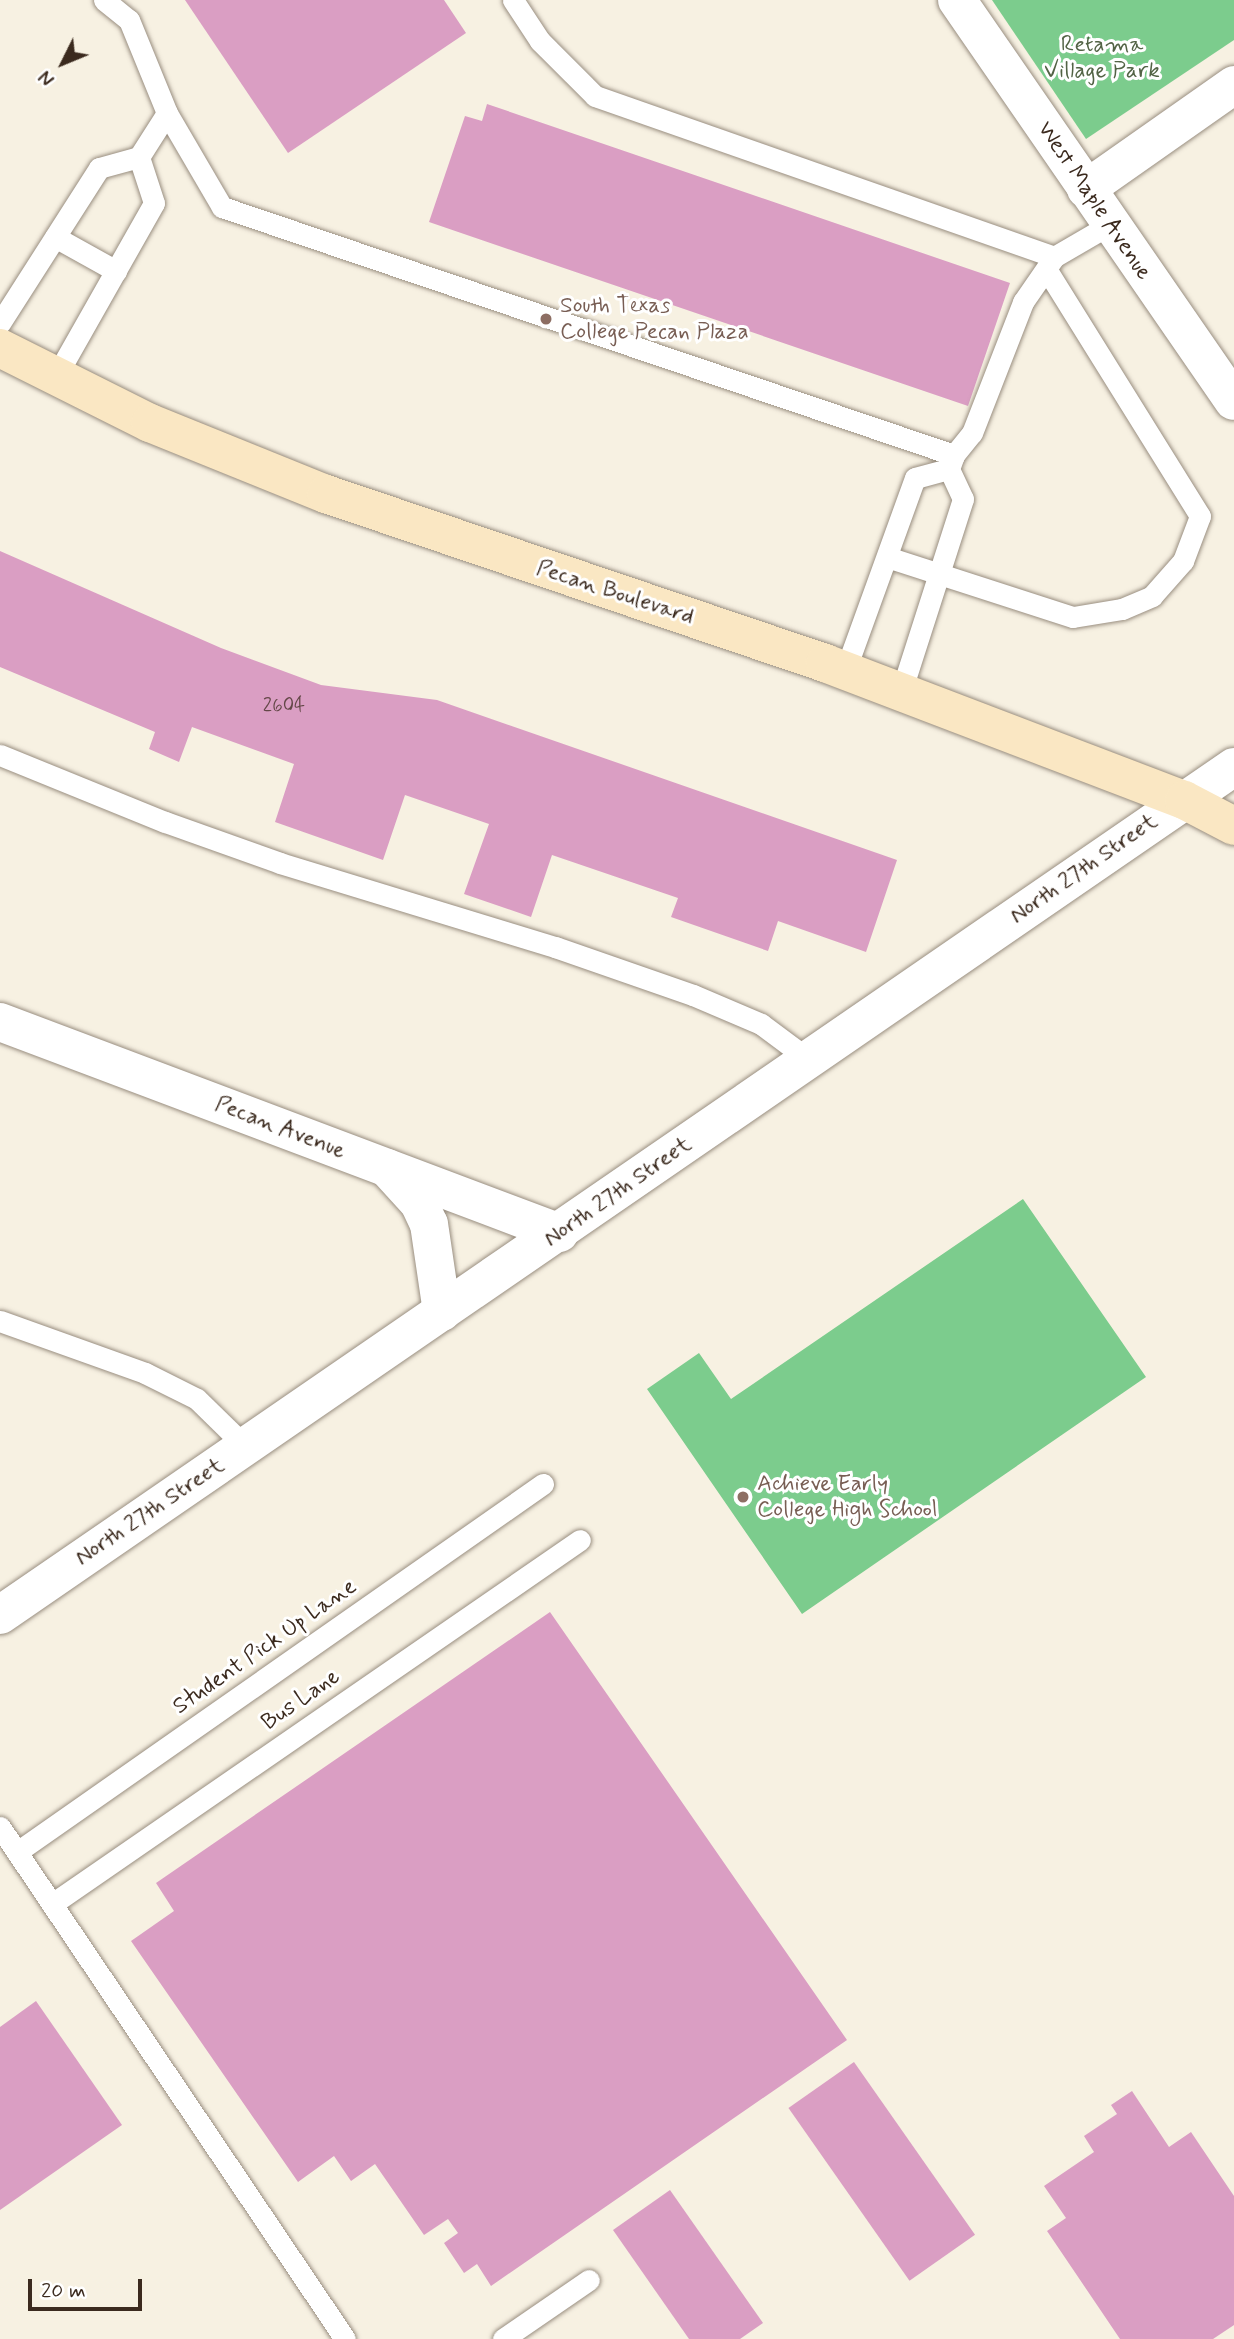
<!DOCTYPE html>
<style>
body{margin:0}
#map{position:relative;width:1234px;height:2339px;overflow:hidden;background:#f7f1e2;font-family:Mynerve,sans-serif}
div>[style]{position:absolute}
.green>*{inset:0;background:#7ccc8d}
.building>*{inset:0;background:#da9ec3;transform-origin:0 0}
.roads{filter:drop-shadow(0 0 2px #998e80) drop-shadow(0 0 2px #998e80)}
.service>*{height:21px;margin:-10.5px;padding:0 10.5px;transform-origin:10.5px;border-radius:10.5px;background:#fff}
.minor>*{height:38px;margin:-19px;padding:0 19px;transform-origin:19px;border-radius:19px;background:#fff}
.tertiary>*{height:38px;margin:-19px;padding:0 19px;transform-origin:19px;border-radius:19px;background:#fff}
.secondary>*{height:38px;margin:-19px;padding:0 19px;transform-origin:19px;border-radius:19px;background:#fae7c3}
.dots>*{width:19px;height:19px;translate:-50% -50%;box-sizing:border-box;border:4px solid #fff;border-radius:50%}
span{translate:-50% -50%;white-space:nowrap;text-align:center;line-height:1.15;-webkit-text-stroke:6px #fff;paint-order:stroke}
.number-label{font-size:19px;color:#634747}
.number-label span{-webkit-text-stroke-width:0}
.park-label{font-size:23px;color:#526345}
.street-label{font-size:23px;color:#3b2a1e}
.education-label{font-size:23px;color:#785e54}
.left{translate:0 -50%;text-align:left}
.north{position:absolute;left:28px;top:28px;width:70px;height:70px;-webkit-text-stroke:5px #fff;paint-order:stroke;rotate:227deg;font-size:19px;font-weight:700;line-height:28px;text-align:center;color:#3b2a1e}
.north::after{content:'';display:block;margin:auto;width:24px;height:32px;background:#3b2a1e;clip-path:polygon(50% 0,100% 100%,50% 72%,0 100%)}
.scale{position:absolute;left:28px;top:2279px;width:114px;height:32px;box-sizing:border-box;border:4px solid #3b2a1e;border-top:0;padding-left:9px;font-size:21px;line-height:24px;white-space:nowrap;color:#3b2a1e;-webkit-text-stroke:5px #fff;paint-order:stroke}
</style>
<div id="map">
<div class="green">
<i style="clip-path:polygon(992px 0,1234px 0,1234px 40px,1086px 139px)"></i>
<i style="clip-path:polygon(1023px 1199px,1146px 1377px,802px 1614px,647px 1389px,699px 1353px,731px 1399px)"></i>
</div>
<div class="building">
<i style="clip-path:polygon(185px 0,444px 0,466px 33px,288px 153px)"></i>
<i style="clip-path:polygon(487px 104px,1010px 283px,968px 406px,429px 222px,465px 116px,482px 121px)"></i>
<i style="clip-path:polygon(0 551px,221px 648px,321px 685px,437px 700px,897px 860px,866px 952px,778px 921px,768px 951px,671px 917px,678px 898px,552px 855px,531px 917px,464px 894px,489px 824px,405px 795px,383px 860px,275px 822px,294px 764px,192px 727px,179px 762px,149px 749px,155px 732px,0 667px)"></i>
<i style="clip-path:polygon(550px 1612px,847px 2040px,491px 2286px,477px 2264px,464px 2273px,444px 2243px,458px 2233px,448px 2219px,424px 2235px,375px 2164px,351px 2181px,334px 2156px,298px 2182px,131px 1941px,174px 1911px,156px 1883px)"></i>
<i style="clip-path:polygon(36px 2001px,122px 2125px,0 2210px,0 2027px)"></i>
<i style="left:854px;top:2062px;width:211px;height:80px;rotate:55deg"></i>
<i style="clip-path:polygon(1132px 2091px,1169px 2147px,1191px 2132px,1234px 2196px,1234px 2325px,1213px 2339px,1120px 2339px,1047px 2231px,1066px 2218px,1044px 2186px,1094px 2152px,1084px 2136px,1117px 2114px,1111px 2105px)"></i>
<i style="clip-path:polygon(670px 2190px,763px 2323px,740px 2339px,689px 2339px,613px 2230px)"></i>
</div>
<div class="roads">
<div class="service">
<i style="left:104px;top:0;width:32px;rotate:39deg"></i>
<i style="left:129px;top:20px;width:100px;rotate:67.8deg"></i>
<i style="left:167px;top:113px;width:109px;rotate:59.7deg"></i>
<i style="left:222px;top:207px;width:773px;rotate:18.72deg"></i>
<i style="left:513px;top:0;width:49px;rotate:56.6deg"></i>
<i style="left:540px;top:41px;width:78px;rotate:45deg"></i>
<i style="left:595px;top:96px;width:486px;rotate:19.3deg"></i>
<i style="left:55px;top:237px;width:70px;rotate:29.1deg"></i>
<i style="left:0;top:323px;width:184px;rotate:-57.4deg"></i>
<i style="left:99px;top:168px;width:41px;rotate:-15.4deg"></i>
<i style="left:139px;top:157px;width:52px;rotate:-57.5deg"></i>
<i style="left:55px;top:378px;width:201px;rotate:-60.5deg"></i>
<i style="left:154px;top:203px;width:48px;rotate:-108.1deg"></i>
<i style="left:887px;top:557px;width:195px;rotate:17.9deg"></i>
<i style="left:1073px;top:617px;width:50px;rotate:-9.3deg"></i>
<i style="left:1122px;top:609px;width:33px;rotate:-23deg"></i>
<i style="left:1152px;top:596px;width:47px;rotate:-48.5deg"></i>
<i style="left:1183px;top:561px;width:48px;rotate:-69.3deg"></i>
<i style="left:1200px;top:516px;width:291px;rotate:-121.9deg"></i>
<i style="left:845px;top:671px;width:205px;rotate:-70.1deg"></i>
<i style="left:915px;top:478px;width:35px;rotate:-15deg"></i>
<i style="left:901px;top:692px;width:203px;rotate:-72.2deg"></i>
<i style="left:963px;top:499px;width:33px;rotate:-115deg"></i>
<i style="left:949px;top:469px;width:15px;rotate:-70deg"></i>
<i style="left:954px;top:455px;width:28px;rotate:-51deg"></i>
<i style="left:972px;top:433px;width:141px;rotate:-68.7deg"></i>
<i style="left:1023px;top:302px;width:55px;rotate:-55.4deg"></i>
<i style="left:1054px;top:257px;width:64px;rotate:-30.2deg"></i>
<i style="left:0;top:755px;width:178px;rotate:22.1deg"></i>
<i style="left:165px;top:822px;width:122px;rotate:19.6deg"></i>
<i style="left:280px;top:863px;width:288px;rotate:17deg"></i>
<i style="left:555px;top:947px;width:146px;rotate:19.2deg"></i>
<i style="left:693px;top:995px;width:74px;rotate:23.1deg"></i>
<i style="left:761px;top:1024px;width:59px;rotate:36.7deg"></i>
<i style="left:0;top:1321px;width:154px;rotate:19.7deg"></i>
<i style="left:145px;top:1373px;width:58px;rotate:26.6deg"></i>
<i style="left:197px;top:1399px;width:69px;rotate:44.4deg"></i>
<i style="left:0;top:1827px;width:617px;rotate:56.03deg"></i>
<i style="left:17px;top:1852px;width:642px;rotate:-34.98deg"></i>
<i style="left:52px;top:1904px;width:641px;rotate:-34.58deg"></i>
<i style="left:503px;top:2339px;width:104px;rotate:-34.5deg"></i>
</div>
<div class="minor">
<i style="left:1086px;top:189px;width:181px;rotate:-35.1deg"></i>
<i style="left:0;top:1022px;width:598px;rotate:20.65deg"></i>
</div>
<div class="tertiary">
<i style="left:957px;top:0;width:487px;rotate:55.4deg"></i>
<i style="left:387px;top:1168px;width:47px;rotate:47.6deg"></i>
<i style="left:419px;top:1203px;width:23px;rotate:65deg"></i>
<i style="left:429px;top:1224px;width:89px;rotate:81.6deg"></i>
<i style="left:0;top:1615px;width:1497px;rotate:-34.5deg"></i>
</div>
<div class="secondary">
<i style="left:0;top:348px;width:168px;rotate:26.6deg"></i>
<i style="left:150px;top:423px;width:190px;rotate:22deg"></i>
<i style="left:326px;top:494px;width:527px;rotate:18.71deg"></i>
<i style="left:825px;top:663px;width:384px;rotate:20.9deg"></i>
<i style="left:1184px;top:800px;width:56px;rotate:27.5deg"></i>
</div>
</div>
<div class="dots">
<i style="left:546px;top:319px;background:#8d6e63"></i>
<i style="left:743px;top:1497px;background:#8d6e63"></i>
</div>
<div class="number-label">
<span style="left:284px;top:706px">2604</span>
</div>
<div class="park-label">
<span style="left:1102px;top:58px">Retama<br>Village Park</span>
</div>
<div class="street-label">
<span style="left:1094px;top:201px;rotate:56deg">West Maple Avenue</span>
<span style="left:615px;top:593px;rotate:18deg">Pecan Boulevard</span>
<span style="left:1084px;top:869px;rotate:-35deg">North 27th Street</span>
<span style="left:280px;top:1128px;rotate:21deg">Pecan Avenue</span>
<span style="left:618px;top:1192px;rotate:-35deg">North 27th Street</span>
<span style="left:150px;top:1512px;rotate:-34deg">North 27th Street</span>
<span style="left:265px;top:1647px;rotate:-35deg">Student Pick Up Lane</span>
<span style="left:301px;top:1700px;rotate:-35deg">Bus Lane</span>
</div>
<div class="education-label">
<span class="left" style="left:560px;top:319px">South Texas<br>College Pecan Plaza</span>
<span class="left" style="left:757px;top:1497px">Achieve Early<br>College High School</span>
</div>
<div class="north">N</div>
<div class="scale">20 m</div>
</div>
